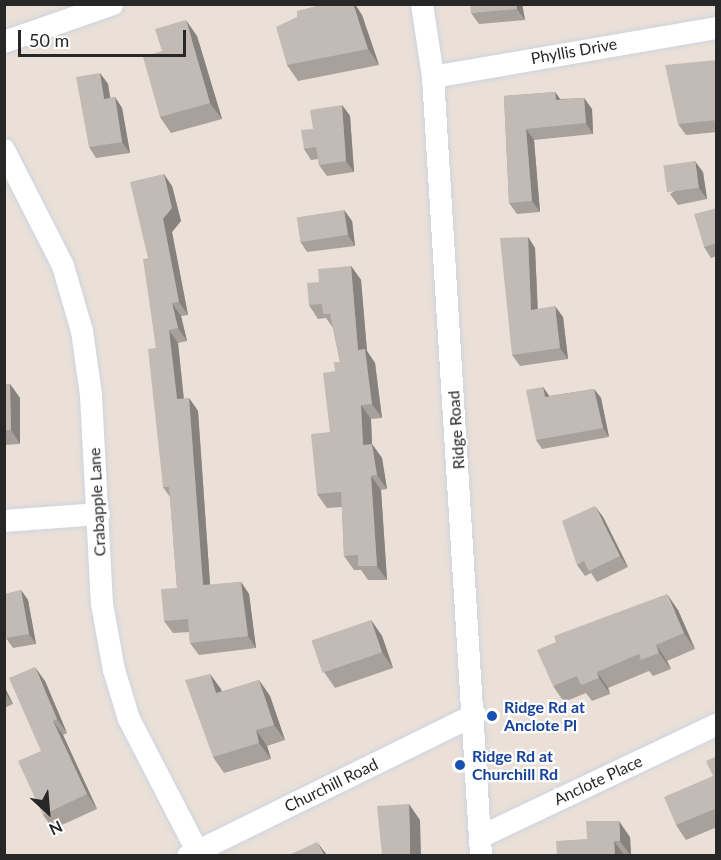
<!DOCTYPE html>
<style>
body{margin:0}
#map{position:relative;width:721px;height:860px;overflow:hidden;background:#eae0d7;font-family:Lato,sans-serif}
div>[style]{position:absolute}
.roads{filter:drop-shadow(0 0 2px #cdd3e1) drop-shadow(0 0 2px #cdd3e1)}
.minor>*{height:22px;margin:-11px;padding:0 11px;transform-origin:11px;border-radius:11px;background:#fff}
.wall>*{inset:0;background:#a7a09b}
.shaded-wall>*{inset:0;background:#88827e}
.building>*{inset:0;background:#c2bab4;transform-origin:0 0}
.dots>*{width:16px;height:16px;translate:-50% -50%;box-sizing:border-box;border:3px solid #fff;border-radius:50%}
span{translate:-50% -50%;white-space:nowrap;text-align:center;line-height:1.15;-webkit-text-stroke:4.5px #fff;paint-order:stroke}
.street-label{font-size:16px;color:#272727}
.transit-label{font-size:16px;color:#164399;font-weight:700}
.left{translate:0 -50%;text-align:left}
.frame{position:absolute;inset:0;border:6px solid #272727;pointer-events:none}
.north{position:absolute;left:18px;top:782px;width:60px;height:60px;-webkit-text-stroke:4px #fff;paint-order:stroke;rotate:154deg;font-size:16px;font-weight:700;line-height:24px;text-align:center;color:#272727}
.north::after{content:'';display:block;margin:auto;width:21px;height:27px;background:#272727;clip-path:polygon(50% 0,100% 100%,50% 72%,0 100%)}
.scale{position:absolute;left:18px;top:30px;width:168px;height:27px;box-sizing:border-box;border:3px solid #272727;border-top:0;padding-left:8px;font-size:18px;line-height:21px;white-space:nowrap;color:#272727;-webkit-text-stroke:4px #fff;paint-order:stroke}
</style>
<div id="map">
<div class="roads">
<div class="minor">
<i style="left:422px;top:4px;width:74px;rotate:81.4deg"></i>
<i style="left:433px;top:77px;width:780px;rotate:86.47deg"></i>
<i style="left:4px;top:42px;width:115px;rotate:-19.2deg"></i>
<i style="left:433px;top:77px;width:287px;rotate:-9.8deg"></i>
<i style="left:4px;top:150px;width:130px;rotate:63deg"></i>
<i style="left:63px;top:266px;width:68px;rotate:73.7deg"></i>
<i style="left:82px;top:331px;width:65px;rotate:82deg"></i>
<i style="left:91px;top:395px;width:209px;rotate:87deg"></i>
<i style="left:102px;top:604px;width:67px;rotate:79.7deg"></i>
<i style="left:114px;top:670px;width:51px;rotate:73deg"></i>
<i style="left:129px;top:719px;width:148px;rotate:62.7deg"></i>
<i style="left:4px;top:521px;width:95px;rotate:-4.2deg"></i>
<i style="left:480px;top:837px;width:261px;rotate:-25.4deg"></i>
<i style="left:188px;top:856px;width:320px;rotate:-26.2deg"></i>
</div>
</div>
<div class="wall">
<i style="clip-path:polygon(522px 4px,525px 20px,479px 24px,471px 13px)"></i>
<i style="clip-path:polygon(362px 15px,379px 65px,298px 81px,287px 65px)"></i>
<i style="clip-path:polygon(197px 36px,222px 119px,171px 133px,160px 117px,162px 51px)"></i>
<i style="clip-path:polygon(717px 60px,717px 132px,686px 135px,678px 124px)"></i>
<i style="clip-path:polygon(100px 73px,108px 84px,110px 98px,115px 97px,122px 108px,130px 153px,96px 158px,89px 147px)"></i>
<i style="clip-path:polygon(555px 92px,560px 99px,584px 98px,592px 109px,593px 134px,534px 140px,540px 212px,517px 214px,509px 203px,504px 96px)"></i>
<i style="clip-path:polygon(342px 105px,350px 116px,354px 172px,327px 176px,319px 165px,318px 159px,311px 160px,304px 149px,313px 129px)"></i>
<i style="clip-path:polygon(703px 172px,707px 199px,678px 205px,670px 194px)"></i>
<i style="clip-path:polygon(172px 186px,181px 221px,172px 232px,188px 315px,181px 316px,187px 341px,178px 343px,184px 399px,189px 398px,198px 411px,210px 585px,241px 582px,249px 594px,256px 648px,199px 655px,190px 643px,189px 632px,173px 633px,164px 621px,177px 588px,170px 497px,163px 487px,156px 348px,148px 258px)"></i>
<i style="clip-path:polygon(717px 208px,717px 256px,711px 258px,704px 247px)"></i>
<i style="clip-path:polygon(344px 210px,352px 221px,355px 246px,307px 252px,300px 241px)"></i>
<i style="clip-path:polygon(528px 237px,535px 248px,538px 309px,563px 317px,568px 359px,520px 366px,512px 355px)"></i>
<i style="clip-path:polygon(351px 266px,361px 280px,367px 351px,375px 363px,382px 418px,371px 419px,372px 444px,382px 458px,387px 489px,381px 490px,387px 580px,368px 580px,361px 570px,354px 570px,344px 556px,342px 507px,327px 508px,317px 494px,330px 432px,335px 371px,340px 362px,333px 328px,326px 318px,318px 319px,309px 305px,319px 282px)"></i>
<i style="clip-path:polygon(4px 377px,6px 384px,10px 384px,20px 398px,20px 444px,4px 445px)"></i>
<i style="clip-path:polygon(543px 387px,549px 396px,594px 389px,601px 398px,609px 437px,542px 449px,536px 440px)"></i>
<i style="clip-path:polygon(603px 517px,628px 567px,597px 582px,591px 573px,585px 576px,577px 565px)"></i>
<i style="clip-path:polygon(21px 590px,28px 600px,36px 644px,13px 648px,6px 638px)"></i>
<i style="clip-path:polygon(678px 610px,695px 649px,667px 661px,671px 669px,653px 676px,649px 671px,608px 688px,610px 694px,592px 701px,586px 693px,564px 702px,553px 686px)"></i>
<i style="clip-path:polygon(371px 620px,382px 636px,393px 668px,335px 688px,324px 672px)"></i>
<i style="clip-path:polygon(210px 674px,222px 692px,259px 680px,270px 696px,285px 740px,267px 746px,271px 759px,224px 773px,213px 757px)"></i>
<i style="clip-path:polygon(45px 681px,67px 733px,63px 735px,97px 809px,53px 829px,43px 815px)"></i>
<i style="clip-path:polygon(4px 686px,13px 704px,4px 708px)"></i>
<i style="clip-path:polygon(717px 756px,717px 827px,686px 840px,676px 825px,713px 776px)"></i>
<i style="clip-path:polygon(630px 837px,631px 855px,557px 855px)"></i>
</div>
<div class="shaded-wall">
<i style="clip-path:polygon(353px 4px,355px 4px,362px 15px,379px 65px,368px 49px)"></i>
<i style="clip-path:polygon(516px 4px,522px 4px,525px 20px,517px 9px)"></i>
<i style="clip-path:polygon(186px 20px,197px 36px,222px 119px,210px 103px)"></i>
<i style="clip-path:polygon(100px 73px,108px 84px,112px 110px,104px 99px)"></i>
<i style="clip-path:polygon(555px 92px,563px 103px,556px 100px)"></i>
<i style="clip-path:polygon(115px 97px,122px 108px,130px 153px,122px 142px)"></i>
<i style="clip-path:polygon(584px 98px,592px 109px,593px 134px,586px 123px)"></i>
<i style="clip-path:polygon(342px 105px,350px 116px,354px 172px,346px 161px)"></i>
<i style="clip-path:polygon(526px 129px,534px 140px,540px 212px,532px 201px)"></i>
<i style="clip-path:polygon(695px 161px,703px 172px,707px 199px,699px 188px)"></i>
<i style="clip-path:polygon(164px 174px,172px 186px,181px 221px,172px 232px,188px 315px,179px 302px,163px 219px)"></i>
<i style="clip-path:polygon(344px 210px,352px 221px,355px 246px,348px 235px)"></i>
<i style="clip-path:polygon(528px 237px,535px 248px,538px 321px,531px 310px)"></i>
<i style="clip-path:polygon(351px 266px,361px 280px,367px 351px,375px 363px,382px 418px,372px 404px,358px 350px)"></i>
<i style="clip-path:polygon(172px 303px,181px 316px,187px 341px,178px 328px)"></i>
<i style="clip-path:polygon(555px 306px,563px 317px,568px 359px,560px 348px)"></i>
<i style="clip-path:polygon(169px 330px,178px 343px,185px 412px,177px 399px)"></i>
<i style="clip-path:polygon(10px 384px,20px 398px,20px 444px,11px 430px)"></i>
<i style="clip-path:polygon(543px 387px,550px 397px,545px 397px)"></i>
<i style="clip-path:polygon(594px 389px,601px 398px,609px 437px,603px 428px)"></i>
<i style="clip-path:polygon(189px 398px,198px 411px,211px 598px,203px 585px)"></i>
<i style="clip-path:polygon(361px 405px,371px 419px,372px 444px,382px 458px,387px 489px,377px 475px,363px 445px)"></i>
<i style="clip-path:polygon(371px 476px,381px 490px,387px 580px,377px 566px)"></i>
<i style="clip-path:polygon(595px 506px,603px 517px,628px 567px,620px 556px)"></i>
<i style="clip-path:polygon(241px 582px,249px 594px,256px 648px,248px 636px)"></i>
<i style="clip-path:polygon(21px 590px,28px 600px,36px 644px,29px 634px)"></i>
<i style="clip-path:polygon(667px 594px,678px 610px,695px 649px,684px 633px)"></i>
<i style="clip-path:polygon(371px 620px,382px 636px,393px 668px,382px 652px)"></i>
<i style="clip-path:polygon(656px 645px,667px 661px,671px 669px,659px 653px)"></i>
<i style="clip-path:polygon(35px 667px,45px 681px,67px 733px,57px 719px)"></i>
<i style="clip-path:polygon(597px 672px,608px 688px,610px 694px,599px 678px)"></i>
<i style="clip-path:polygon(210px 674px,221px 689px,227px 709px,216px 693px)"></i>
<i style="clip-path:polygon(259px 680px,270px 696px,285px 740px,274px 725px)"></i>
<i style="clip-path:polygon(4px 686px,13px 704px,4px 692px)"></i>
<i style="clip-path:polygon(53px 721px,63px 735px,97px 809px,87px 794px)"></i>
<i style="clip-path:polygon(256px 730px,267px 746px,271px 759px,259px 743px)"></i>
<i style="clip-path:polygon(409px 804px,420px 820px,421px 855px,410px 855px)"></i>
<i style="clip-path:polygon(619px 821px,630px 837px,631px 855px,630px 855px,620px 841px)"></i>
<i style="clip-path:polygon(614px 841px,624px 855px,615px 855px)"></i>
<i style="clip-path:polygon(317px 842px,327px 855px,324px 855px)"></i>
</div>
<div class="building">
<i style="clip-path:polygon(324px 4px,353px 4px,368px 49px,287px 65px,276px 27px,297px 17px,297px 11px)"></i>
<i style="clip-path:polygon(470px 4px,516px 4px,517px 9px,471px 13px)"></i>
<i style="clip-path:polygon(186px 20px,210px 103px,160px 117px,143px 57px,162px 51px,155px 29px)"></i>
<i style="clip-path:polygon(717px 60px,717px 120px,678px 124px,665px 65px)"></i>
<i style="clip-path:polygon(100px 73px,104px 99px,115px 97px,122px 142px,89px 147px,76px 77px)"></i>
<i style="clip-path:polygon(555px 92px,556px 100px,584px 98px,586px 123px,526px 129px,532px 201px,509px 203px,504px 96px)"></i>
<i style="clip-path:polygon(342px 105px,346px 161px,319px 165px,316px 147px,304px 149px,301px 130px,313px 129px,310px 110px)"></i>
<i style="left:695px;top:161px;width:27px;height:32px;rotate:82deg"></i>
<i style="clip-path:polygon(164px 174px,172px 208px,163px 219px,179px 302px,172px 303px,178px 328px,169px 330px,177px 399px,189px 398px,203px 585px,241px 582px,248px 636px,190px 643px,188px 619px,164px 621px,161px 589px,177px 588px,169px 487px,163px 487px,148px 349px,156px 348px,143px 259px,148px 258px,130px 182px)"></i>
<i style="clip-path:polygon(717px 208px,717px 243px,704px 247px,694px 214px)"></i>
<i style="left:344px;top:210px;width:25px;height:48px;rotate:81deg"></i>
<i style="clip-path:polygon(528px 237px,531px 310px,555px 306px,560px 348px,512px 355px,500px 238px)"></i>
<i style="clip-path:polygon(351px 266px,358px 350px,365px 349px,372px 404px,361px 405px,363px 445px,372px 444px,377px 475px,371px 476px,377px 566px,358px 566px,358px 555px,344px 556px,341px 492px,317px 494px,311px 434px,330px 432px,323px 373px,335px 371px,334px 362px,340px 362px,330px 314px,323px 314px,322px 304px,309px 305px,307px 283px,319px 282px,318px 269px)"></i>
<i style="clip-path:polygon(4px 384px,10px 384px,11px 430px,4px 430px)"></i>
<i style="clip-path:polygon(543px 387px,545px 397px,594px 389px,603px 428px,536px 440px,526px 390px)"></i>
<i style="clip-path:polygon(595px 506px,620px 556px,589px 571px,584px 561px,577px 565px,562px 521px)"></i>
<i style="clip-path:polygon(21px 590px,29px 634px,6px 638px,4px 629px,4px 594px)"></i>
<i style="clip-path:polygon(667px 594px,684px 633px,656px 645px,659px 653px,641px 660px,639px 654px,597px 672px,599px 678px,581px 685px,577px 676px,553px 686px,537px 650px,556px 642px,554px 636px)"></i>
<i style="left:371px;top:620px;width:34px;height:63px;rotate:71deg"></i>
<i style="clip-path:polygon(35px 667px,57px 719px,53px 721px,87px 794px,43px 815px,18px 761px,41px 751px,9px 678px)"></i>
<i style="clip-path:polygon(210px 674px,216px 693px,259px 680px,274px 725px,256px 730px,259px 743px,213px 757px,185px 680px)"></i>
<i style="clip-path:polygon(717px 756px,717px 808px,676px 825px,664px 797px,713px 776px,706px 761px)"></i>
<i style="clip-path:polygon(409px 804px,410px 855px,382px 855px,377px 806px)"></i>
<i style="clip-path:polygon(586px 821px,619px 821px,620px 841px,614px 841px,615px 855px,557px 855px,556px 841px,587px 839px)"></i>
<i style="clip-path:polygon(317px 842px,324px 855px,289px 855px)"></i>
</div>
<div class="dots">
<i style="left:492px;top:716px;background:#1a4fb4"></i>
<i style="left:460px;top:765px;background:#1a4fb4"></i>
</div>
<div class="street-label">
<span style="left:574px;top:51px;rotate:-10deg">Phyllis Drive</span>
<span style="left:456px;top:430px;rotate:-94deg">Ridge Road</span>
<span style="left:97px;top:502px;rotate:-93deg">Crabapple Lane</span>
<span style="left:598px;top:780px;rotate:-25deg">Anclote Place</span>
<span style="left:331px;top:785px;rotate:-26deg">Churchill Road</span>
</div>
<div class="transit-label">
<span class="left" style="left:504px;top:716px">Ridge Rd at<br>Anclote Pl</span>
<span class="left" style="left:472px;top:765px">Ridge Rd at<br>Churchill Rd</span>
</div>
<div class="frame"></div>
<div class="north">N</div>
<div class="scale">50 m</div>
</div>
